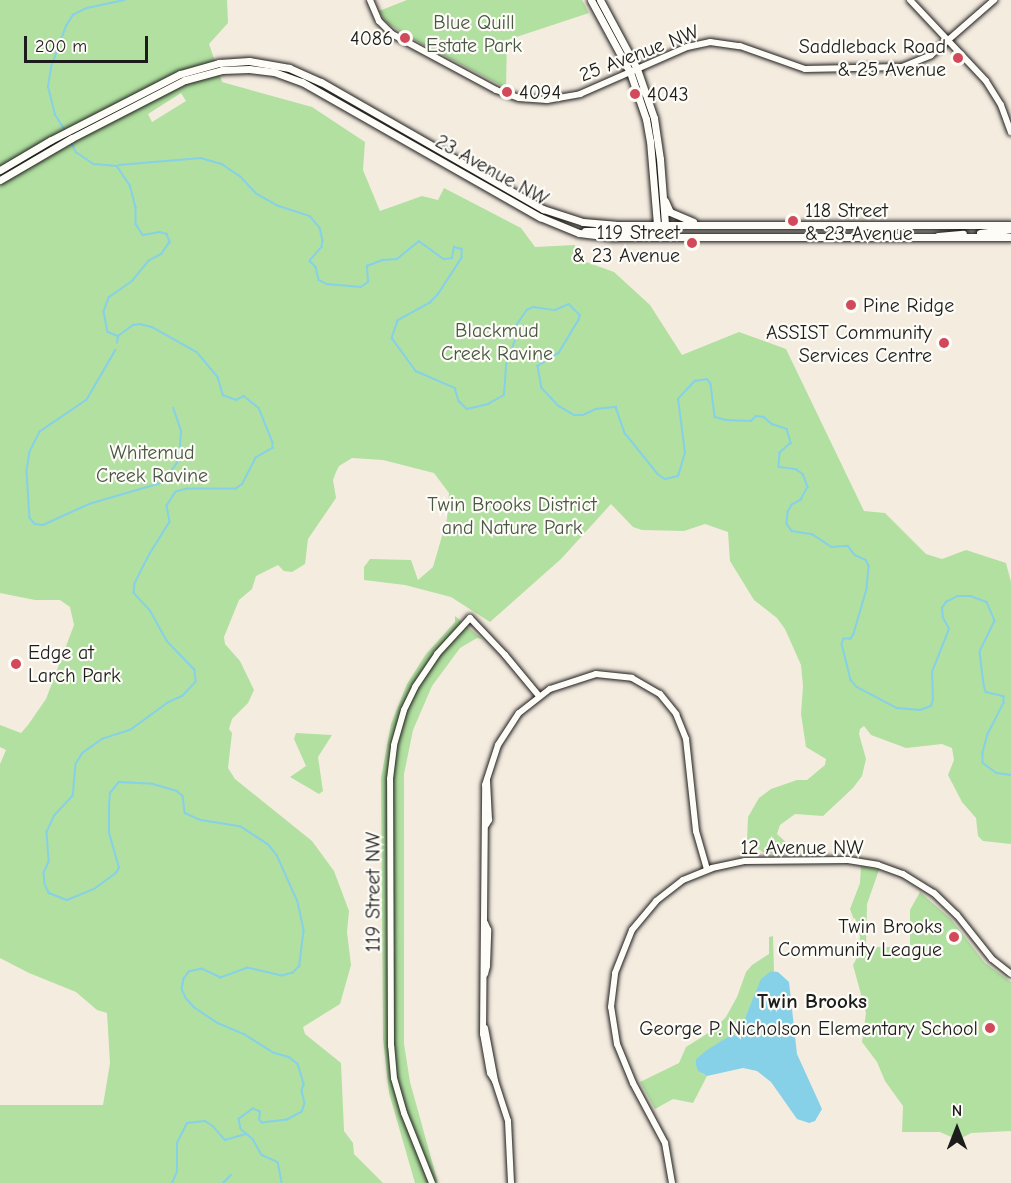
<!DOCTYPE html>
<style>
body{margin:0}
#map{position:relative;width:1011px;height:1183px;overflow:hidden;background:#f5ece0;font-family:"Comic Neue",sans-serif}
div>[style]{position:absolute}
.green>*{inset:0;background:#b1e0a0}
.water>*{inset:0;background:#86d1e7}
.stream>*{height:1.5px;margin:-0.75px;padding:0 0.75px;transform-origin:0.75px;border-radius:0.75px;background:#86d1e7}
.roads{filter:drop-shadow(0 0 2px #1c1c1c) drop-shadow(0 0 2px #1c1c1c)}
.tertiary>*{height:6px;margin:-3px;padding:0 3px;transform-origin:3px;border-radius:3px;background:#fdfcf7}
.secondary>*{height:7px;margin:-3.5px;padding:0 3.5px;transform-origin:3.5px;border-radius:3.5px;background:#fdfcf7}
.dots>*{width:16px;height:16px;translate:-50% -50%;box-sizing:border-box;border:3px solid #fdfcf7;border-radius:50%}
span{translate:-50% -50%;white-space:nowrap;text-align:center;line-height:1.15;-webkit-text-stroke:4.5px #fdfcf7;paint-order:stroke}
.park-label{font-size:20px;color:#495744}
.poi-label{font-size:20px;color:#1c1c1c}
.right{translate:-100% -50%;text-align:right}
.left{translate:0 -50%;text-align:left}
.street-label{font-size:20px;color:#1c1c1c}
.neighbourhood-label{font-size:21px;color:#1c1c1c;font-weight:700}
.north{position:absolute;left:927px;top:1099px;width:60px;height:60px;-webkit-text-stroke:4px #fdfcf7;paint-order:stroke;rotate:0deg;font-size:16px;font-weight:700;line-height:24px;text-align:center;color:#1c1c1c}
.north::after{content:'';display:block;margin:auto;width:21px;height:27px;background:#1c1c1c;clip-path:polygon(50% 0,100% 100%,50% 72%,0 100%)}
.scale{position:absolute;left:24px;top:36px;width:124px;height:27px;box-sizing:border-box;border:3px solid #1c1c1c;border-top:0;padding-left:8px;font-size:18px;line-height:21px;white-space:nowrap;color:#1c1c1c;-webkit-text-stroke:4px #fdfcf7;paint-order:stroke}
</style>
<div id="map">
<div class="green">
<i style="clip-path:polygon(evenodd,0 0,227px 0,228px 23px,209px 44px,222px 82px,312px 107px,365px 142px,363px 170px,380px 211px,422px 196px,438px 200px,444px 188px,521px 228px,535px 247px,575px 245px,575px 258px,614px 272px,650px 305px,682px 355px,739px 332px,786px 349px,864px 511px,885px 513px,926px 554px,942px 559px,966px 550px,1006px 563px,1011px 582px,1011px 844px,983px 841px,978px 836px,976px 818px,962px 802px,948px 775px,954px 760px,952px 748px,942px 744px,906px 748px,871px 735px,864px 726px,860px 729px,859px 734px,866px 759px,862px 776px,853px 788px,823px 816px,795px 814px,780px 825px,777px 834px,799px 854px,764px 853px,747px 841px,748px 817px,759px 798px,771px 789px,797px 780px,807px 780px,825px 765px,826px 759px,806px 747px,801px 714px,803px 686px,801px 665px,785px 629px,777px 618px,754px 600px,730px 561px,728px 532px,705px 524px,684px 531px,642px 530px,633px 527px,611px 504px,561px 559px,490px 622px,451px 597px,405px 585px,364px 580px,364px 567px,370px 559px,411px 560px,418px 580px,433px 567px,447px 519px,449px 493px,434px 473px,383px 460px,352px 458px,339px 466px,336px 472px,333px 480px,336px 498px,308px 539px,305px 564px,292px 572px,284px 571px,278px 565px,256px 576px,252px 589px,239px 600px,224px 637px,225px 644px,240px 661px,254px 690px,248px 703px,232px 719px,229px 729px,232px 733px,228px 768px,235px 779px,312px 841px,334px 871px,349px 911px,347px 932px,351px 965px,340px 1004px,303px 1027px,305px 1034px,341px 1063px,344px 1131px,353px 1143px,354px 1154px,383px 1183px,0 1183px,0 1105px,103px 1105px,110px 1063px,107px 1013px,97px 1010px,76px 992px,29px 973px,0 958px,0 764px,6px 750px,0 747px,0 725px,21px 733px,28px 725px,46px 699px,74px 625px,70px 607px,60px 600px,35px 600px,0 593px,0 0,181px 93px,186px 101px,152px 122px,148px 114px,181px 93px)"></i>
<i style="clip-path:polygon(407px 0,582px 0,589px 13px,507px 40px,506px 88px,409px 37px,386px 22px,379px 11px)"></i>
<i style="clip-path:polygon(455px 616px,482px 639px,477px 638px,460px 648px,432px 686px,413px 730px,404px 774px,404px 1044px,410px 1082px,438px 1183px,415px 1183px,389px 1093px,383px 1039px,381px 778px,391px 724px,407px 684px,426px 654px,455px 622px)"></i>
<i style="clip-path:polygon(296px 733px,332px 735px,318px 757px,323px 791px,319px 794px,290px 777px,306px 766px,294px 739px)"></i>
<i style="clip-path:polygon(861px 866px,879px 870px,867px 904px,866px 947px,910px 947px,910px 910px,920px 892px,951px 919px,985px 963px,1011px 982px,1011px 1131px,971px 1133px,958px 1140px,940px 1132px,902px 1132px,903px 1106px,885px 1081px,877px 1062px,862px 1042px,866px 1013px,853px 965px,859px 954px,860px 936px,850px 909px,860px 883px)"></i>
<i style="clip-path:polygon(773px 936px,774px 971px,771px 971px,756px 993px,745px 1018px,742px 1033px,740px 1036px,731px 1035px,696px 1059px,701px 1073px,707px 1076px,693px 1103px,673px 1099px,655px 1109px,640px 1082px,679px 1063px,686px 1047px,713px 1030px,726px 1017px,737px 997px,746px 972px,752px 965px,769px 954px,769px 937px)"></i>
</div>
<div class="water">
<i style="clip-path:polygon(771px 971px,778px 972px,789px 982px,797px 1054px,822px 1109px,815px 1121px,809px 1123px,797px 1119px,771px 1082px,757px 1071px,743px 1068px,707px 1076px,698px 1071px,696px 1065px,696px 1059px,707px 1050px,731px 1035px,740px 1036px,742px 1033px,745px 1018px,761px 979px)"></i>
</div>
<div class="stream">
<i style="left:65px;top:131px;width:19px;rotate:-122deg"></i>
<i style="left:55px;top:115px;width:29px;rotate:-104deg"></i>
<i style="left:48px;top:87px;width:20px;rotate:-81deg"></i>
<i style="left:51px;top:67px;width:44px;rotate:-69.9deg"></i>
<i style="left:66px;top:26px;width:13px;rotate:-58deg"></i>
<i style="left:73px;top:15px;width:16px;rotate:-27deg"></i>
<i style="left:87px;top:8px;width:38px;rotate:-12deg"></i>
<i style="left:72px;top:143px;width:10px;rotate:66deg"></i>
<i style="left:76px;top:152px;width:22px;rotate:34deg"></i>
<i style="left:94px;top:164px;width:23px;rotate:5deg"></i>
<i style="left:117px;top:166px;width:23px;rotate:56deg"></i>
<i style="left:130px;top:185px;width:23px;rotate:75deg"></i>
<i style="left:136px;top:207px;width:17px;rotate:90deg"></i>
<i style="left:136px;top:224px;width:13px;rotate:58deg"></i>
<i style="left:143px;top:235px;width:17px;rotate:-10deg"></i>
<i style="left:160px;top:232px;width:7px;rotate:16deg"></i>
<i style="left:167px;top:234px;width:9px;rotate:69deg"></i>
<i style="left:170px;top:242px;width:14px;rotate:124deg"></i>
<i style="left:162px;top:254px;width:15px;rotate:152deg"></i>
<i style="left:149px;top:261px;width:26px;rotate:129deg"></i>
<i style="left:133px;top:281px;width:29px;rotate:145deg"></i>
<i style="left:109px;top:298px;width:15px;rotate:110deg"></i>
<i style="left:104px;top:312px;width:20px;rotate:79deg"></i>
<i style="left:108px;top:332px;width:11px;rotate:22deg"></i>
<i style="left:118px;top:336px;width:19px;rotate:-36deg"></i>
<i style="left:133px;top:325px;width:7px;rotate:-8deg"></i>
<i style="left:140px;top:324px;width:12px;rotate:14deg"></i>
<i style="left:152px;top:327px;width:51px;rotate:29.1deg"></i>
<i style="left:197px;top:352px;width:33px;rotate:50deg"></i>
<i style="left:218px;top:377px;width:19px;rotate:74deg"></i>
<i style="left:223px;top:395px;width:14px;rotate:21deg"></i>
<i style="left:236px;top:400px;width:9px;rotate:-27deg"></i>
<i style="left:244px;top:396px;width:19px;rotate:39deg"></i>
<i style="left:259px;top:408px;width:37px;rotate:68deg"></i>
<i style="left:273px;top:442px;width:6px;rotate:90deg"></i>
<i style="left:273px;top:448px;width:20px;rotate:150deg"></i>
<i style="left:256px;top:458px;width:29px;rotate:117deg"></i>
<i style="left:243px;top:484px;width:9px;rotate:144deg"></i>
<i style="left:236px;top:489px;width:49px;rotate:180deg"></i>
<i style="left:187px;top:489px;width:11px;rotate:165deg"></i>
<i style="left:176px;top:492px;width:17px;rotate:123deg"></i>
<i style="left:167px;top:506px;width:16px;rotate:79deg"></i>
<i style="left:170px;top:522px;width:38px;rotate:122deg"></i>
<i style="left:150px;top:554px;width:34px;rotate:117deg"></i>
<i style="left:135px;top:584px;width:9px;rotate:96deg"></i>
<i style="left:134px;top:593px;width:23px;rotate:47deg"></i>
<i style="left:150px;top:610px;width:35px;rotate:61deg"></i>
<i style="left:167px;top:641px;width:40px;rotate:46deg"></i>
<i style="left:195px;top:670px;width:12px;rotate:85deg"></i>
<i style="left:196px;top:682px;width:19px;rotate:133deg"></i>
<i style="left:183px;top:696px;width:17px;rotate:155deg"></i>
<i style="left:168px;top:703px;width:46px;rotate:143.9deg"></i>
<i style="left:131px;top:730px;width:29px;rotate:162deg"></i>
<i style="left:103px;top:739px;width:24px;rotate:145deg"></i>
<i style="left:83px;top:753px;width:13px;rotate:122deg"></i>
<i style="left:76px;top:764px;width:32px;rotate:95deg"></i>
<i style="left:73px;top:796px;width:26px;rotate:133deg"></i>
<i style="left:55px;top:815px;width:19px;rotate:115deg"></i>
<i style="left:47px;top:832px;width:30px;rotate:86deg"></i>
<i style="left:49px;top:862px;width:12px;rotate:114deg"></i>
<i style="left:44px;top:873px;width:11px;rotate:85deg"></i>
<i style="left:45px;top:884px;width:10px;rotate:66deg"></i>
<i style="left:49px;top:893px;width:19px;rotate:21deg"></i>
<i style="left:67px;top:900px;width:29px;rotate:-22deg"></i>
<i style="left:94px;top:889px;width:27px;rotate:-36deg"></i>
<i style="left:116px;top:873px;width:6px;rotate:-59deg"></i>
<i style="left:119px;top:868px;width:37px;rotate:-106deg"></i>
<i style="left:109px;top:832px;width:26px;rotate:-90deg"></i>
<i style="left:109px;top:806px;width:13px;rotate:-86deg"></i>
<i style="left:110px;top:793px;width:14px;rotate:-51deg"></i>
<i style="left:119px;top:782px;width:34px;rotate:3deg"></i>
<i style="left:153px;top:784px;width:25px;rotate:16deg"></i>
<i style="left:177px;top:791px;width:8px;rotate:40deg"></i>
<i style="left:183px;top:796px;width:17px;rotate:83deg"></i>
<i style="left:185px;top:813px;width:17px;rotate:24deg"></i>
<i style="left:201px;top:820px;width:39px;rotate:9deg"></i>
<i style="left:240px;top:826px;width:33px;rotate:33deg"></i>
<i style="left:268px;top:844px;width:14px;rotate:51deg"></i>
<i style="left:277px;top:855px;width:51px;rotate:65.9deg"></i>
<i style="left:298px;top:902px;width:30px;rotate:78deg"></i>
<i style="left:304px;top:931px;width:35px;rotate:97deg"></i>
<i style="left:300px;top:966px;width:10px;rotate:135deg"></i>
<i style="left:293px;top:973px;width:11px;rotate:165deg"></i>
<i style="left:282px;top:976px;width:35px;rotate:-167deg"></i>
<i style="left:248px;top:968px;width:29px;rotate:160deg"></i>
<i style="left:221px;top:978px;width:21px;rotate:-155deg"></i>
<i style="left:202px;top:969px;width:13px;rotate:167deg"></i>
<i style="left:189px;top:972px;width:9px;rotate:126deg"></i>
<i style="left:184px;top:979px;width:10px;rotate:101deg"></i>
<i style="left:182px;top:989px;width:10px;rotate:66deg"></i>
<i style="left:186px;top:998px;width:12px;rotate:48deg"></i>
<i style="left:194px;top:1007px;width:29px;rotate:34deg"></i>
<i style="left:218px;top:1023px;width:28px;rotate:23deg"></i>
<i style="left:244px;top:1034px;width:36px;rotate:32deg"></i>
<i style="left:275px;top:1053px;width:15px;rotate:16deg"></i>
<i style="left:289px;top:1057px;width:11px;rotate:38deg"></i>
<i style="left:298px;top:1064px;width:21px;rotate:73deg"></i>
<i style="left:304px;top:1084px;width:7px;rotate:106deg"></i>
<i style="left:302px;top:1091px;width:12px;rotate:76deg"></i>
<i style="left:305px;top:1103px;width:9px;rotate:108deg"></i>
<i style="left:302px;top:1112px;width:17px;rotate:152deg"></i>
<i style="left:287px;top:1120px;width:25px;rotate:173deg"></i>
<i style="left:262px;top:1123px;width:4px;rotate:-135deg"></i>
<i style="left:259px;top:1120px;width:8px;rotate:-83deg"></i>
<i style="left:260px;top:1112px;width:8px;rotate:-157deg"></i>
<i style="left:253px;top:1109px;width:17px;rotate:144deg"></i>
<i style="left:239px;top:1119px;width:10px;rotate:79deg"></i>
<i style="left:241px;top:1129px;width:16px;rotate:40deg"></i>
<i style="left:253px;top:1139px;width:18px;rotate:61deg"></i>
<i style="left:262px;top:1155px;width:17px;rotate:24deg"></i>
<i style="left:278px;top:1162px;width:21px;rotate:79deg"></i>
<i style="left:119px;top:165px;width:82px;rotate:-4.9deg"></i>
<i style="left:201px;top:158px;width:22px;rotate:16deg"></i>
<i style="left:222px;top:164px;width:23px;rotate:34deg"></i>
<i style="left:241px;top:177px;width:23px;rotate:47deg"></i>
<i style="left:257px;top:194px;width:25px;rotate:29deg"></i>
<i style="left:279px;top:206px;width:33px;rotate:18deg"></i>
<i style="left:310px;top:216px;width:16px;rotate:50deg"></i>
<i style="left:320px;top:228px;width:13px;rotate:77deg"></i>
<i style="left:323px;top:241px;width:6px;rotate:99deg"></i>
<i style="left:322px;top:247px;width:18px;rotate:131deg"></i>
<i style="left:310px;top:261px;width:8px;rotate:45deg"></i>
<i style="left:316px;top:267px;width:13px;rotate:77deg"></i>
<i style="left:319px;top:280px;width:9px;rotate:27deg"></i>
<i style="left:327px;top:284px;width:34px;rotate:5deg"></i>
<i style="left:361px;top:287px;width:9px;rotate:-36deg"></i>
<i style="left:368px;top:282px;width:16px;rotate:-94deg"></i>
<i style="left:367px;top:266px;width:17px;rotate:-21deg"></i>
<i style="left:383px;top:260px;width:14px;rotate:-4deg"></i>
<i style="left:397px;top:259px;width:28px;rotate:-39deg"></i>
<i style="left:419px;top:241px;width:31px;rotate:36deg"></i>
<i style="left:444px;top:259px;width:8px;rotate:-7deg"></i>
<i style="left:452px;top:258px;width:11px;rotate:-80deg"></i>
<i style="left:454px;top:247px;width:8px;rotate:14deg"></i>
<i style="left:462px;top:249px;width:9px;rotate:90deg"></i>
<i style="left:462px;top:258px;width:44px;rotate:123deg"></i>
<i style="left:438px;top:295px;width:11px;rotate:135deg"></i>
<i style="left:430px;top:303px;width:37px;rotate:151deg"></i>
<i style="left:398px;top:321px;width:18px;rotate:109deg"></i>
<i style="left:392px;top:338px;width:41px;rotate:54deg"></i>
<i style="left:416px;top:371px;width:43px;rotate:23.6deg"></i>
<i style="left:455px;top:388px;width:14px;rotate:73deg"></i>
<i style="left:459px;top:401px;width:11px;rotate:45deg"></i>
<i style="left:467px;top:409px;width:22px;rotate:-13deg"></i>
<i style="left:488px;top:404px;width:18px;rotate:-29deg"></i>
<i style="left:504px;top:395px;width:30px;rotate:-86deg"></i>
<i style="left:506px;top:365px;width:30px;rotate:-70deg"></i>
<i style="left:516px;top:337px;width:10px;rotate:-96deg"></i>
<i style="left:515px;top:327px;width:21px;rotate:-55deg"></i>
<i style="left:527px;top:310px;width:7px;rotate:-27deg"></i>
<i style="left:533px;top:307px;width:22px;rotate:8deg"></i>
<i style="left:555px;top:310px;width:15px;rotate:-23deg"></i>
<i style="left:569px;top:304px;width:16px;rotate:45deg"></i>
<i style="left:580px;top:315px;width:5px;rotate:101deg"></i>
<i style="left:579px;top:320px;width:39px;rotate:121deg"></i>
<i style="left:559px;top:353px;width:25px;rotate:148deg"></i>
<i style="left:538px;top:366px;width:22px;rotate:80deg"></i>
<i style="left:542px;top:388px;width:25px;rotate:47deg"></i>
<i style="left:559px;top:406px;width:17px;rotate:31deg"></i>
<i style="left:574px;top:415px;width:9px"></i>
<i style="left:583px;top:415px;width:14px;rotate:-25deg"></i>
<i style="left:596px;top:409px;width:20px;rotate:-6deg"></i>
<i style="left:616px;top:407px;width:28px;rotate:71deg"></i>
<i style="left:625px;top:433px;width:53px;rotate:51.2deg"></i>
<i style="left:658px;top:474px;width:9px;rotate:36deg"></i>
<i style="left:665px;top:479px;width:13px;rotate:-13deg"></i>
<i style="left:678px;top:476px;width:6px;rotate:-72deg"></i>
<i style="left:680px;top:470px;width:18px;rotate:-74deg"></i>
<i style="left:685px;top:453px;width:54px;rotate:-97.4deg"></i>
<i style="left:678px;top:399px;width:25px;rotate:-47deg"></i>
<i style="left:695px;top:381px;width:12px;rotate:-9deg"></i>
<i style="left:707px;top:379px;width:6px;rotate:51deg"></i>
<i style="left:711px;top:384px;width:33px;rotate:83deg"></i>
<i style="left:715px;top:417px;width:11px;rotate:15deg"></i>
<i style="left:726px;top:420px;width:25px;rotate:2deg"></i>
<i style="left:751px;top:421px;width:7px;rotate:-45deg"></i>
<i style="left:756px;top:416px;width:8px;rotate:7deg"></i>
<i style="left:764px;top:417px;width:11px;rotate:41deg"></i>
<i style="left:772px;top:424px;width:16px;rotate:18deg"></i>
<i style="left:787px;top:429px;width:15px;rotate:74deg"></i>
<i style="left:791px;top:443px;width:15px;rotate:138deg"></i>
<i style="left:780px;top:453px;width:14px;rotate:94deg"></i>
<i style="left:779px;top:467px;width:17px;rotate:7deg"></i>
<i style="left:796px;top:469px;width:9px;rotate:36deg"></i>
<i style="left:803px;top:474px;width:14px;rotate:69deg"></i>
<i style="left:808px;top:487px;width:15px;rotate:118deg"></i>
<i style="left:801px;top:500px;width:10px;rotate:151deg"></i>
<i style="left:792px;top:505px;width:8px;rotate:120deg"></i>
<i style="left:788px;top:512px;width:12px;rotate:95deg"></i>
<i style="left:787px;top:524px;width:9px;rotate:54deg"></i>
<i style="left:792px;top:531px;width:20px;rotate:9deg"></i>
<i style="left:812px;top:534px;width:24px;rotate:33deg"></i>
<i style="left:832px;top:547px;width:16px;rotate:-4deg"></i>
<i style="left:848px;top:546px;width:11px;rotate:52deg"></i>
<i style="left:855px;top:555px;width:12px;rotate:24deg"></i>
<i style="left:866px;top:560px;width:7px;rotate:63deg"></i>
<i style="left:869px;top:566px;width:23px;rotate:95deg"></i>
<i style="left:867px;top:589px;width:47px;rotate:106.1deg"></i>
<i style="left:854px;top:634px;width:6px;rotate:121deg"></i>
<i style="left:851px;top:639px;width:7px;rotate:180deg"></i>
<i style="left:844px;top:639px;width:5px;rotate:112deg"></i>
<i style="left:842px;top:644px;width:37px;rotate:76deg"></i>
<i style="left:851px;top:680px;width:9px;rotate:49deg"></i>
<i style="left:857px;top:687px;width:45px;rotate:27.7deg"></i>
<i style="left:897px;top:708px;width:23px;rotate:5deg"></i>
<i style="left:920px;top:710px;width:12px;rotate:-20deg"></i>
<i style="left:931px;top:706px;width:6px;rotate:-72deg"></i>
<i style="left:933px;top:700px;width:28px;rotate:-92deg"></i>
<i style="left:932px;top:672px;width:46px;rotate:-68.4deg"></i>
<i style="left:949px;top:629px;width:13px;rotate:-119deg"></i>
<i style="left:943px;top:618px;width:10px;rotate:-96deg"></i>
<i style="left:942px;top:608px;width:7px;rotate:-56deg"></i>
<i style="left:946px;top:602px;width:13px;rotate:-27deg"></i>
<i style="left:958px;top:596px;width:13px"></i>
<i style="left:971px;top:596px;width:17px;rotate:21deg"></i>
<i style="left:987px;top:602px;width:21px;rotate:67deg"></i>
<i style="left:995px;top:621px;width:34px;rotate:116deg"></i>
<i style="left:980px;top:652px;width:33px;rotate:83deg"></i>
<i style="left:984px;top:685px;width:7px;rotate:74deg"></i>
<i style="left:986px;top:692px;width:18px;rotate:13deg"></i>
<i style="left:1004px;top:696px;width:7px;rotate:90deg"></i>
<i style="left:1004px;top:703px;width:35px;rotate:117deg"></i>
<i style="left:988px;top:734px;width:20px;rotate:105deg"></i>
<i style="left:983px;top:753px;width:10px;rotate:90deg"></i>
<i style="left:983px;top:763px;width:17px;rotate:36deg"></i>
<i style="left:997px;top:773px;width:14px;rotate:8deg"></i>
<i style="left:117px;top:343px;width:7px;rotate:-82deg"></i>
<i style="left:116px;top:350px;width:58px;rotate:120.1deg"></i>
<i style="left:87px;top:400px;width:57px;rotate:145.8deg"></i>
<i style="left:40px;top:432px;width:22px;rotate:117deg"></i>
<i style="left:30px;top:452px;width:20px;rotate:99deg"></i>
<i style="left:27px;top:472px;width:46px;rotate:86.3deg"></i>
<i style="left:30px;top:518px;width:8px;rotate:50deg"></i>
<i style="left:35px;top:524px;width:8px;rotate:7deg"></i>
<i style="left:43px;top:525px;width:51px;rotate:-24.5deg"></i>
<i style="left:89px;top:504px;width:78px;rotate:-16.3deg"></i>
<i style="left:164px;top:482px;width:27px;rotate:-56deg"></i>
<i style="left:179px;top:460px;width:29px;rotate:-86deg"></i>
<i style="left:181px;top:431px;width:24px;rotate:-109deg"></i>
<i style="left:172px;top:1183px;width:12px;rotate:-66deg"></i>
<i style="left:177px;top:1172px;width:29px;rotate:-90deg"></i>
<i style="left:177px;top:1143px;width:22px;rotate:-63deg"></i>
<i style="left:187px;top:1123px;width:18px;rotate:-6deg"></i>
<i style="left:205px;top:1121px;width:9px;rotate:32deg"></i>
<i style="left:213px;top:1126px;width:18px;rotate:49deg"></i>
<i style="left:225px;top:1140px;width:22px;rotate:-16deg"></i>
<i style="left:223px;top:1183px;width:11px;rotate:-45deg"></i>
</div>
<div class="roads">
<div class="tertiary">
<i style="left:370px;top:0;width:23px;rotate:67deg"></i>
<i style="left:379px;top:21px;width:18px;rotate:45deg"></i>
<i style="left:392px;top:34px;width:118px;rotate:28.3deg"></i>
<i style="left:496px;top:90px;width:24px;rotate:19deg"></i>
<i style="left:519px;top:98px;width:28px;rotate:4deg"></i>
<i style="left:547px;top:100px;width:34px;rotate:-10deg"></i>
<i style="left:580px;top:94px;width:117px;rotate:-23.7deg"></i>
<i style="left:687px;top:47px;width:24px;rotate:-12deg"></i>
<i style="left:710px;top:42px;width:30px;rotate:8deg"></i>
<i style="left:740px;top:46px;width:69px;rotate:19.5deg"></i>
<i style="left:805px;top:69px;width:97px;rotate:-1.2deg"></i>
<i style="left:902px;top:67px;width:31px;rotate:-22deg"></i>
<i style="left:931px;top:55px;width:84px;rotate:-41.1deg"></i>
<i style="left:910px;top:0;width:111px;rotate:46.8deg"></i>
<i style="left:986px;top:81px;width:28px;rotate:58deg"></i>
<i style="left:1001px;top:105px;width:29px;rotate:70deg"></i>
<i style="left:486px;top:825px;width:6px;rotate:-59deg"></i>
<i style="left:489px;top:820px;width:40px;rotate:-92.9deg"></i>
<i style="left:485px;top:974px;width:8px;rotate:-76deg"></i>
<i style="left:487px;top:966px;width:36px;rotate:-88deg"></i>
<i style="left:488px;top:930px;width:8px;rotate:-113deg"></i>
<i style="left:485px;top:1028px;width:54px;rotate:79.3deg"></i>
<i style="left:495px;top:1081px;width:42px;rotate:72deg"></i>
<i style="left:508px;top:1121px;width:62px;rotate:87.2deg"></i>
<i style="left:495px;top:1081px;width:9px;rotate:-122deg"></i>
<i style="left:490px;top:1073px;width:40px;rotate:-100deg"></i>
<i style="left:483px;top:1034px;width:249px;rotate:-89.5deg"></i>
<i style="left:485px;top:785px;width:42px;rotate:-72deg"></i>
<i style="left:498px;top:745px;width:38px;rotate:-57deg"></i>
<i style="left:519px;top:713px;width:39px;rotate:-38deg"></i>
<i style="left:550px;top:689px;width:48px;rotate:-18.1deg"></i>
<i style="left:596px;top:674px;width:36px;rotate:6deg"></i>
<i style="left:632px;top:678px;width:32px;rotate:30deg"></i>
<i style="left:660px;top:694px;width:26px;rotate:51deg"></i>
<i style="left:676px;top:714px;width:27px;rotate:68deg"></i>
<i style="left:686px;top:739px;width:93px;rotate:83.8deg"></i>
<i style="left:696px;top:831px;width:40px;rotate:74deg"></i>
<i style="left:432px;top:1183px;width:75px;rotate:-111.8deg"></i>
<i style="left:404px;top:1113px;width:36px;rotate:-106deg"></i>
<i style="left:394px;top:1078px;width:32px;rotate:-95deg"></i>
<i style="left:391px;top:1046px;width:267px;rotate:-90.2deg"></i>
<i style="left:390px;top:779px;width:34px;rotate:-83deg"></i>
<i style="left:394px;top:745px;width:36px;rotate:-74deg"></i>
<i style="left:404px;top:710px;width:25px;rotate:-64deg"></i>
<i style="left:415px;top:687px;width:40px;rotate:-56deg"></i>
<i style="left:437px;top:654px;width:49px;rotate:-47.5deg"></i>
<i style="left:470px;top:618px;width:51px;rotate:46.6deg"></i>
<i style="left:505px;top:655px;width:53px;rotate:50.3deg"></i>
<i style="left:672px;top:1183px;width:41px;rotate:-99.9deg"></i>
<i style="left:665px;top:1143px;width:68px;rotate:-118.1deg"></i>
<i style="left:633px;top:1083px;width:42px;rotate:-112.3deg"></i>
<i style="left:617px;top:1044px;width:37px;rotate:-99deg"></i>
<i style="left:611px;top:1007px;width:34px;rotate:-83deg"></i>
<i style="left:615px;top:973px;width:46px;rotate:-68.4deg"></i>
<i style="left:632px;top:930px;width:38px;rotate:-50deg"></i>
<i style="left:656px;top:901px;width:34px;rotate:-38deg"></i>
<i style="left:683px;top:880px;width:31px;rotate:-22deg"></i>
<i style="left:712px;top:868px;width:34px;rotate:-12deg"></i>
<i style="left:745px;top:861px;width:103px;rotate:-0.6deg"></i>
<i style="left:848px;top:860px;width:30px;rotate:9deg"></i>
<i style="left:878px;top:865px;width:27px;rotate:20deg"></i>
<i style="left:903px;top:874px;width:36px;rotate:32deg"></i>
<i style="left:934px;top:893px;width:32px;rotate:44deg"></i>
<i style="left:957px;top:915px;width:56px;rotate:51.5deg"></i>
<i style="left:992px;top:959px;width:24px;rotate:38deg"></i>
</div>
<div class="secondary">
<i style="left:591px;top:0;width:82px;rotate:61.6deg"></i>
<i style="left:630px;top:72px;width:50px;rotate:71.2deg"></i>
<i style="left:646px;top:119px;width:22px;rotate:80deg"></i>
<i style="left:650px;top:141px;width:96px;rotate:85.2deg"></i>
<i style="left:600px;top:0;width:78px;rotate:61.8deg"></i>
<i style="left:637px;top:69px;width:52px;rotate:70.9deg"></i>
<i style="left:654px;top:118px;width:41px;rotate:81.7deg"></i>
<i style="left:660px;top:159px;width:65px;rotate:85.6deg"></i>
<i style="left:0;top:170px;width:59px;rotate:-30.5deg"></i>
<i style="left:51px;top:140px;width:145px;rotate:-27.1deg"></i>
<i style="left:180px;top:74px;width:41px;rotate:-15.8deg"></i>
<i style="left:219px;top:63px;width:30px;rotate:-4deg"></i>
<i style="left:249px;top:61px;width:41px;rotate:9.9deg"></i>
<i style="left:289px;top:68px;width:35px;rotate:24deg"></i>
<i style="left:321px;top:82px;width:256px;rotate:29.8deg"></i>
<i style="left:543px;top:209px;width:42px;rotate:18deg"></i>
<i style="left:583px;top:222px;width:32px;rotate:5deg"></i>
<i style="left:615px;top:225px;width:396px"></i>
<i style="left:0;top:180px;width:83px;rotate:-30.3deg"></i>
<i style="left:72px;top:138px;width:127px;rotate:-27.2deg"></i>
<i style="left:185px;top:80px;width:38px;rotate:-15deg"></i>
<i style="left:222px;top:70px;width:27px;rotate:-2deg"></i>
<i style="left:249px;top:69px;width:25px;rotate:7deg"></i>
<i style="left:274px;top:72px;width:30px;rotate:20deg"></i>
<i style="left:302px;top:82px;width:274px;rotate:29.6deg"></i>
<i style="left:540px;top:217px;width:42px;rotate:22.3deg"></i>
<i style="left:579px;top:233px;width:35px;rotate:7deg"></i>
<i style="left:614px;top:237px;width:397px"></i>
<i style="left:665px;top:201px;width:12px;rotate:66deg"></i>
<i style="left:670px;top:212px;width:25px;rotate:23deg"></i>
<i style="left:585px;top:231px;width:66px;rotate:-0.9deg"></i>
<i style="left:651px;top:230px;width:9px;rotate:-18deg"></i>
<i style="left:980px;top:233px;width:31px;rotate:-7deg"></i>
<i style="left:938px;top:236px;width:25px;rotate:-5deg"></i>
</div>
</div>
<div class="dots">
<i style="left:405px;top:38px;background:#d1495b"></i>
<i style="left:958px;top:58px;background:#d1495b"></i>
<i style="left:507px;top:92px;background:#d1495b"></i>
<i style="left:635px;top:94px;background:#d1495b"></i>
<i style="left:793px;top:221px;background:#d1495b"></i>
<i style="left:692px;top:243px;background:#d1495b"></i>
<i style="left:851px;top:305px;background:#d1495b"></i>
<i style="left:944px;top:343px;background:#d1495b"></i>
<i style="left:16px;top:664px;background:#d1495b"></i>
<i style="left:954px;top:937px;background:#d1495b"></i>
<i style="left:990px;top:1028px;background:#d1495b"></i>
</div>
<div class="park-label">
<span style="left:474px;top:34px">Blue Quill<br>Estate Park</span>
<span style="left:497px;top:342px">Blackmud<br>Creek Ravine</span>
<span style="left:152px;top:464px">Whitemud<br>Creek Ravine</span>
<span style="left:512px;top:516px">Twin Brooks District<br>and Nature Park</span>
</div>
<div class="poi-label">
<span class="right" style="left:393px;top:38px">4086</span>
<span class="right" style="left:946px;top:58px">Saddleback Road<br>&amp; 25 Avenue</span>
<span class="left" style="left:519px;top:92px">4094</span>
<span class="left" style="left:647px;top:94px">4043</span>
<span class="left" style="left:805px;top:222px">118 Street<br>&amp; 23 Avenue</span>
<span class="right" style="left:680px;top:244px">119 Street<br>&amp; 23 Avenue</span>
<span class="left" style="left:863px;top:305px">Pine Ridge</span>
<span class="right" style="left:932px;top:344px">ASSIST Community<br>Services Centre</span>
<span class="left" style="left:28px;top:664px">Edge at<br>Larch Park</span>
<span class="right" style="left:942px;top:938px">Twin Brooks<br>Community League</span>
<span class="right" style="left:978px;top:1028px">George P. Nicholson Elementary School</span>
</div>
<div class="street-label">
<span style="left:639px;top:53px;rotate:-21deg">25 Avenue NW</span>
<span style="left:492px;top:170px;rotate:29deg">23 Avenue NW</span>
<span style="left:802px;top:847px">12 Avenue NW</span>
<span style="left:373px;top:892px;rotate:-90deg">119 Street NW</span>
</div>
<div class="neighbourhood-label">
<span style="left:812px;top:1001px">Twin Brooks</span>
</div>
<div class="north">N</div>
<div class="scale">200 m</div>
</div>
